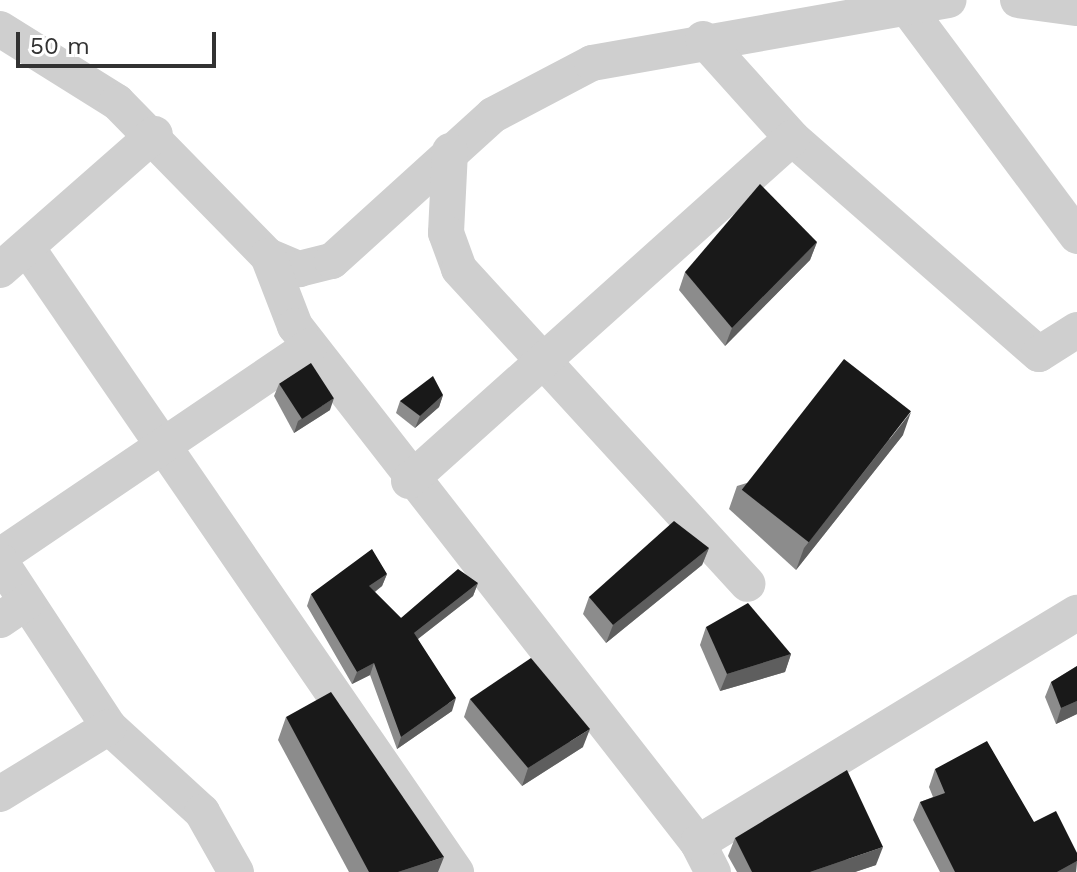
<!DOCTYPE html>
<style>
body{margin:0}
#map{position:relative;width:1077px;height:872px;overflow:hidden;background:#fff;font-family:"Work Sans",sans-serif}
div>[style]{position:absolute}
.minor>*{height:36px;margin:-18px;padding:0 18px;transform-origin:18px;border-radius:18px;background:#cfcfcf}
.wall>*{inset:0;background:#8c8c8c}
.shaded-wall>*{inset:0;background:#5e5e5e}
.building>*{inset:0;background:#191919;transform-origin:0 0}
span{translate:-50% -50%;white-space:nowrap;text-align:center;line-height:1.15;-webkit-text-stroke:8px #fff;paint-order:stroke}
.scale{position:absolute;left:16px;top:32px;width:200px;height:36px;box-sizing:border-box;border:4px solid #323232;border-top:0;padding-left:10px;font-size:24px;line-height:28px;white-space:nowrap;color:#323232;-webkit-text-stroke:6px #fff;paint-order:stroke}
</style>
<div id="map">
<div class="minor">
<i style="left:1018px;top:0;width:60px;rotate:7.7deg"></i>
<i style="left:905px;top:5px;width:288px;rotate:53.3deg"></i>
<i style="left:0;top:29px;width:138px;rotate:32deg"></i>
<i style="left:117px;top:102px;width:216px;rotate:45.6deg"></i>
<i style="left:268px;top:256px;width:34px;rotate:23deg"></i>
<i style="left:299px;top:269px;width:34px;rotate:-14deg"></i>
<i style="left:332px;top:261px;width:217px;rotate:-42.2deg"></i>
<i style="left:493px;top:115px;width:112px;rotate:-27.7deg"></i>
<i style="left:592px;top:63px;width:362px;rotate:-10deg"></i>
<i style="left:703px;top:39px;width:133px;rotate:48deg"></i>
<i style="left:792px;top:138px;width:328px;rotate:41.2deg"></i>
<i style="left:1039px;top:354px;width:45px;rotate:-32.3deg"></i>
<i style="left:450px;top:151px;width:82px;rotate:92.8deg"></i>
<i style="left:446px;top:233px;width:38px;rotate:70deg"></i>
<i style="left:459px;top:269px;width:427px;rotate:47.5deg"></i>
<i style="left:28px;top:249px;width:756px;rotate:55.51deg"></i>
<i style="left:268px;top:256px;width:75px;rotate:68.9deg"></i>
<i style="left:295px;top:326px;width:656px;rotate:52.06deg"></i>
<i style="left:698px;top:843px;width:33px;rotate:63deg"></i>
<i style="left:0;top:270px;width:206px;rotate:-41.3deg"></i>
<i style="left:409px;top:481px;width:514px;rotate:-41.85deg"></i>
<i style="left:0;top:556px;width:374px;rotate:-34.1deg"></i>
<i style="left:0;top:561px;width:199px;rotate:56.7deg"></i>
<i style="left:109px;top:727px;width:126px;rotate:42.4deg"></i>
<i style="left:202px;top:812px;width:69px;rotate:60.5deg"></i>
<i style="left:0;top:620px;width:32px;rotate:-34deg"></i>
<i style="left:0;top:794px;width:128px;rotate:-31.6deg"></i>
<i style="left:698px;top:843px;width:443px;rotate:-31.3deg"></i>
</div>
<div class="wall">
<i style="clip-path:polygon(817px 242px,810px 260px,725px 346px,679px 290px,685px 272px)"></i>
<i style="clip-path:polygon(279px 384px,330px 410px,294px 433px,274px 396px)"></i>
<i style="clip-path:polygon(443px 395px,439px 407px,415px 428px,396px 413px,400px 401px)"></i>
<i style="clip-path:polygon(903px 435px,796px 570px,729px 509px,737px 486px)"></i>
<i style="clip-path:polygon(709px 548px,702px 565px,606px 643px,583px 614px,589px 597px)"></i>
<i style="clip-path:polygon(387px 574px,382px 586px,375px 592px,401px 618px,478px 583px,473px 596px,418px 639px,452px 711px,397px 749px,370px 675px,352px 684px,307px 606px,311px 594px)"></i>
<i style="clip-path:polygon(706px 627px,791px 654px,785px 672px,720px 691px,700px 645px)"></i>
<i style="clip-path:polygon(1077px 666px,1077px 714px,1056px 724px,1045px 697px,1051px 682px)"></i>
<i style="clip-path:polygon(470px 699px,583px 747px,522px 786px,464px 717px)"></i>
<i style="clip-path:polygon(286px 717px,438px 872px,349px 872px,278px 740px)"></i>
<i style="clip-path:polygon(935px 769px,1034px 822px,1077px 853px,1076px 872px,940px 872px,913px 820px,920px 802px,933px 797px,929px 787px)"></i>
<i style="clip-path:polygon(735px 838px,876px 865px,855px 872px,737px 872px,728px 856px)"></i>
</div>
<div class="shaded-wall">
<i style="clip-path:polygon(817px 242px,810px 260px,725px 346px,732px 328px)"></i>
<i style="clip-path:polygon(443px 395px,439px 407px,415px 428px,420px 416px)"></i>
<i style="clip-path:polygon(334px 398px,330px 410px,294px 433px,298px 421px)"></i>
<i style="clip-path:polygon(911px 412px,903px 435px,796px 570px,804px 548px)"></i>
<i style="clip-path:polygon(709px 548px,702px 565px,606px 643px,613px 625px)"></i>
<i style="clip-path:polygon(387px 574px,382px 586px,365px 599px,369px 586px)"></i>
<i style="clip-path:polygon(478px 583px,473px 596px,410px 645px,414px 633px)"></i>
<i style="clip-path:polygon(791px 654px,785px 672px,720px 691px,727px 674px)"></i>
<i style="clip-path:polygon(374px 663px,370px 675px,352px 684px,357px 672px)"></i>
<i style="clip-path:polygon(456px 698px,452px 711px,397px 749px,401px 737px)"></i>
<i style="clip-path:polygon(1077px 701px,1077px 714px,1056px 724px,1061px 708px)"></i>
<i style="clip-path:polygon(590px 729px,583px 747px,522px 786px,528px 768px)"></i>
<i style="clip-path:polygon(883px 847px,876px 865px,855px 872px,810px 872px)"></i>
<i style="clip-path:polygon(444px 857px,438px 872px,398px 872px)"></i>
<i style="clip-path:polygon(1077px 861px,1076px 872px,1057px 872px)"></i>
</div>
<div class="building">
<i style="clip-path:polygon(760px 184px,817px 242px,732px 328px,685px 272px)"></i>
<i style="left:844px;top:359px;width:85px;height:166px;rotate:38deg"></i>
<i style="left:311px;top:363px;width:42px;height:38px;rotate:57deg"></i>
<i style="clip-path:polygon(433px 376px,443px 395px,420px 416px,400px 401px)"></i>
<i style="clip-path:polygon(674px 521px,709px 548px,613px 625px,589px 597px)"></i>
<i style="clip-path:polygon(372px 549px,387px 574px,369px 586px,401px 618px,458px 569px,478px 583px,414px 633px,456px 698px,401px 737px,374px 663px,357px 672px,311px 594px)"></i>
<i style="clip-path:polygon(748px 603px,791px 654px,727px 674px,706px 627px)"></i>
<i style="clip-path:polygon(531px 658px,590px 729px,528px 768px,470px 699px)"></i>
<i style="clip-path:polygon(1077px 666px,1077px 701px,1061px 708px,1051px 682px)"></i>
<i style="clip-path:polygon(331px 692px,444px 857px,398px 872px,369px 872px,286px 717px)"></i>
<i style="clip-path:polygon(987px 741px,1034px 822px,1056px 811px,1077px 853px,1077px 861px,1057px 872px,955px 872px,920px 802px,945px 793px,935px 769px)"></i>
<i style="clip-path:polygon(847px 770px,883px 847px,810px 872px,752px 872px,735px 838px)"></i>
</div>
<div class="scale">50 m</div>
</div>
